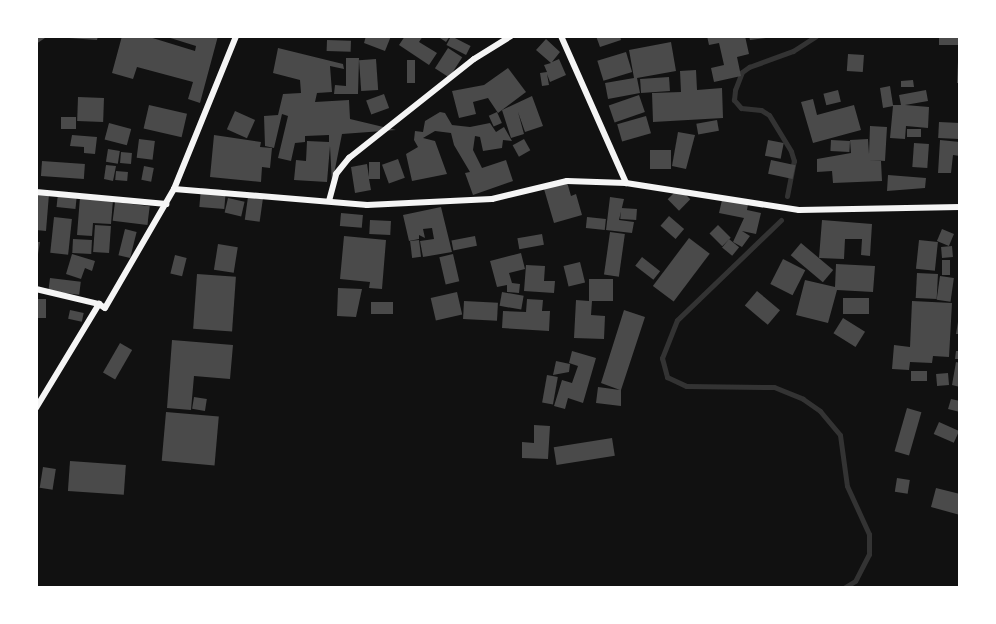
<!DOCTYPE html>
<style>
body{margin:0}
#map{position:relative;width:996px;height:624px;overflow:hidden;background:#111;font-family:"Titillium Web",sans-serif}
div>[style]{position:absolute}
.stream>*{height:5px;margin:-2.5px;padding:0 2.5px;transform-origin:2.5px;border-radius:2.5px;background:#333}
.building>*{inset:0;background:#4a4a4a;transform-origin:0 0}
.minor>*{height:6px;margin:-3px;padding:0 3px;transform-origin:3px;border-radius:3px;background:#f5f5f5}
span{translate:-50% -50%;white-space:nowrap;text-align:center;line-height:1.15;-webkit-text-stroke:4.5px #fff;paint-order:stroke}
.frame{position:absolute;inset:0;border:38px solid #fff;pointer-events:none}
</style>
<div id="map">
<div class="stream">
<i style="left:787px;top:196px;width:36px;rotate:-79deg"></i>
<i style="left:794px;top:161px;width:10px;rotate:-107deg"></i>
<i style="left:791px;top:151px;width:42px;rotate:-121.4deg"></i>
<i style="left:769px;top:115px;width:9px;rotate:-148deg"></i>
<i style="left:761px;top:110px;width:20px;rotate:-174deg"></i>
<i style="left:741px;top:108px;width:11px;rotate:-131deg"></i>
<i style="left:734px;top:100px;width:10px;rotate:-84deg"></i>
<i style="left:735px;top:90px;width:19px;rotate:-69deg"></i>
<i style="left:742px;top:72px;width:9px;rotate:-36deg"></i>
<i style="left:749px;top:67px;width:47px;rotate:-20deg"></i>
<i style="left:793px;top:51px;width:27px;rotate:-33deg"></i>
<i style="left:781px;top:220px;width:144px;rotate:136.1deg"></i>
<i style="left:677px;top:320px;width:41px;rotate:111.5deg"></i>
<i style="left:662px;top:358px;width:20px;rotate:75deg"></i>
<i style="left:667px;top:377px;width:21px;rotate:25deg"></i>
<i style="left:686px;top:386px;width:88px;rotate:0.7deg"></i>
<i style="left:774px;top:387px;width:31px;rotate:22deg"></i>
<i style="left:803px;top:399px;width:21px;rotate:35deg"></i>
<i style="left:820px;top:411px;width:31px;rotate:50deg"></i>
<i style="left:840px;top:435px;width:51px;rotate:82.2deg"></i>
<i style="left:847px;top:486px;width:53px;rotate:65.4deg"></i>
<i style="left:869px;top:534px;width:20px;rotate:90deg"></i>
<i style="left:869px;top:554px;width:30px;rotate:117deg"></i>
<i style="left:855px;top:581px;width:13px;rotate:148deg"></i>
</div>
<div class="building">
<i style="clip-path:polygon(36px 36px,48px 36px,36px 44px)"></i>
<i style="clip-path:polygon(69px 36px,98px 36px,97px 40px,69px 38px)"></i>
<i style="clip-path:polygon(122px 36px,146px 36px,195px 51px,196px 46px,164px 36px,218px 36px,200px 103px,188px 99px,193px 82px,137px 67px,133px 79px,112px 73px)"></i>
<i style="clip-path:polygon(366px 36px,391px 36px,385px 51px,364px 43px)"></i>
<i style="clip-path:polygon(405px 36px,423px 36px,419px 42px,437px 53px,429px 65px,399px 45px)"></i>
<i style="clip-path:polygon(437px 36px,450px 36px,446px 42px)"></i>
<i style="left:451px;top:36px;width:22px;height:10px;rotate:27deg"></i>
<i style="clip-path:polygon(596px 36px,620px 36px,621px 40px,600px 47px)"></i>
<i style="clip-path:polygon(707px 36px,745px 36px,749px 54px,737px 57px,741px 76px,714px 82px,711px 68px,724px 65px,719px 43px,709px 45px)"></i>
<i style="clip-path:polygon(749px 36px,774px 36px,774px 37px,750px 40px)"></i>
<i style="left:939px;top:36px;width:21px;height:9px"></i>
<i style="clip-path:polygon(546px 39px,560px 52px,552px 62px,559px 59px,566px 75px,550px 82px,547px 74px,549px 85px,542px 86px,540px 73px,547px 72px,544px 65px,551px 63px,536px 50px)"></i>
<i style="left:327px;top:40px;width:24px;height:11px;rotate:2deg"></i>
<i style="clip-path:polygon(671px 42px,676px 71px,637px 78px,640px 93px,608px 99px,605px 83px,634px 78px,629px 50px)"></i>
<i style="clip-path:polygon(278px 48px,343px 64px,344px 69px,330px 66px,332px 92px,317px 93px,315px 102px,349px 100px,350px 119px,396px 130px,342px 134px,332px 184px,330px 146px,327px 182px,294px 180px,296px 160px,306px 161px,307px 141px,329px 142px,329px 135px,305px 136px,305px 142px,295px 143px,291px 161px,278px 158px,288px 116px,282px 114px,274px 148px,265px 146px,264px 116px,278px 115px,283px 94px,301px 93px,300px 80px,273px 73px)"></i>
<i style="left:448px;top:48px;width:17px;height:24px;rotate:33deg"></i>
<i style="left:626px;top:52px;width:21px;height:30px;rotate:73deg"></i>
<i style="left:848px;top:54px;width:16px;height:17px;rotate:4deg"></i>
<i style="clip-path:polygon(346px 58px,359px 58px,358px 94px,334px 94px,335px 85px,346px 86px)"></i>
<i style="left:376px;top:59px;width:31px;height:17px;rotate:86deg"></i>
<i style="left:407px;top:60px;width:8px;height:23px"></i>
<i style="clip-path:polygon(958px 61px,960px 62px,960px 83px,957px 83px)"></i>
<i style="clip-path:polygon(508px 68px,526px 92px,498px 113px,488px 98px,473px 102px,476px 114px,459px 118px,452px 91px,484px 85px)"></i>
<i style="clip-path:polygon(696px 70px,697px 90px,722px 88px,723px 118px,653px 122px,652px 93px,681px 92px,680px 71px)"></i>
<i style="left:669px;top:77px;width:14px;height:29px;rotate:86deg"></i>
<i style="clip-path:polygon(913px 80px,914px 87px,901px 87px,901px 81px)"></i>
<i style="clip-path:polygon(890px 86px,893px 105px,901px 105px,899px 95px,926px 90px,928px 101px,905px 105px,929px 107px,928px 128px,906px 126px,905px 139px,890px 138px,893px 106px,883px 108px,880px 88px)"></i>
<i style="left:838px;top:90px;width:12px;height:15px;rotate:76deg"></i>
<i style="left:384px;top:94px;width:15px;height:19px;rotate:70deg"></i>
<i style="left:639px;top:95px;width:18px;height:32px;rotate:71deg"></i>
<i style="clip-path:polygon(532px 96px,543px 126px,525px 132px,518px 112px,524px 134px,511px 138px,502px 110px)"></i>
<i style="left:78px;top:97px;width:26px;height:24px;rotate:2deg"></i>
<i style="clip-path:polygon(813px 99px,817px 115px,854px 105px,861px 130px,813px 143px,801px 102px)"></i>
<i style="left:149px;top:105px;width:39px;height:24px;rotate:13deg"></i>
<i style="left:235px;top:111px;width:22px;height:20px;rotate:24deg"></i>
<i style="clip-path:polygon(440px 112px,445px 113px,452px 125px,470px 127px,490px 123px,496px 132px,504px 127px,512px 141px,503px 140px,502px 148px,483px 151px,480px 137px,475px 136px,473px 150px,482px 168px,506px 160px,513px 181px,473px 195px,465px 173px,470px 172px,454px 145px,451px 133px,435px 131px,423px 138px,435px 141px,447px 174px,412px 181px,406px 154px,418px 147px,414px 140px,415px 131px,423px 132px,425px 121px)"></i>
<i style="left:497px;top:112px;width:12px;height:9px;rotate:66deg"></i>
<i style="left:646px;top:116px;width:18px;height:30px;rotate:74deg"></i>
<i style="left:76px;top:117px;width:12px;height:15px;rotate:90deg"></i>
<i style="left:717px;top:120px;width:11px;height:21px;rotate:80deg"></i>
<i style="left:939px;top:122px;width:21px;height:16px;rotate:3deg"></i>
<i style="left:109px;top:123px;width:23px;height:17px;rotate:15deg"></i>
<i style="clip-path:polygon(870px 126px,887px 127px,885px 161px,869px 160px,881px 161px,882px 181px,833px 183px,832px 171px,817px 172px,817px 159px,851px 153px,850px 140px,868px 139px,869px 154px)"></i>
<i style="left:907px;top:129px;width:14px;height:8px"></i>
<i style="clip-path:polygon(678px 132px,695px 135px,686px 169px,672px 166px)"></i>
<i style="clip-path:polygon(72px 135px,97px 137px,95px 154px,84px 153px,84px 147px,70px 146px)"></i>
<i style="clip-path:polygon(214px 135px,261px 142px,260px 147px,272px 148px,270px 168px,262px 167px,261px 182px,210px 177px)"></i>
<i style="left:139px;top:139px;width:16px;height:19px;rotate:7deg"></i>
<i style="left:524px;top:139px;width:13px;height:13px;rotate:61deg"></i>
<i style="left:768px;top:140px;width:16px;height:16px;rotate:11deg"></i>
<i style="left:831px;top:140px;width:19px;height:11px;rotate:3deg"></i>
<i style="clip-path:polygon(940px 140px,960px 142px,960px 156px,953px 155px,951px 173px,938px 173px)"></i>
<i style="left:914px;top:143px;width:15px;height:24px;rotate:4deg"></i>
<i style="left:108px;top:149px;width:12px;height:13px;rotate:9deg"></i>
<i style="left:650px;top:150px;width:21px;height:19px"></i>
<i style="left:121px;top:152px;width:11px;height:11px;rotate:5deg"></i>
<i style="left:398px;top:159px;width:20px;height:17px;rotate:70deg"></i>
<i style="left:771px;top:160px;width:25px;height:14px;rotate:12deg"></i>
<i style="left:42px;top:161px;width:43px;height:15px;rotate:4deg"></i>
<i style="clip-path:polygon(369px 162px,380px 162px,380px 179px,369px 179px,371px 190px,355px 193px,351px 167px,367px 164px,369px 177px)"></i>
<i style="clip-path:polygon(106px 165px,116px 166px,113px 181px,104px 179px)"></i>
<i style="left:144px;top:166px;width:10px;height:14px;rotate:11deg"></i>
<i style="left:116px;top:171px;width:12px;height:9px;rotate:5deg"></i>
<i style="clip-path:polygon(888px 175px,926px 178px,925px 188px,887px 191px)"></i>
<i style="clip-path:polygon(567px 182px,571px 196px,576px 194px,582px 215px,554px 223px,544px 189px)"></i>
<i style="left:201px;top:188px;width:25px;height:19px;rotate:5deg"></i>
<i style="left:679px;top:188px;width:16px;height:16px;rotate:45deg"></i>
<i style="clip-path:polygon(36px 193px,49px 194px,46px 231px,36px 230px)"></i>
<i style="left:58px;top:193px;width:19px;height:14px;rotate:6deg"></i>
<i style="clip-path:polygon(80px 197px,113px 200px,111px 224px,93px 223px,92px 236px,77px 235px)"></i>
<i style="left:248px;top:197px;width:15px;height:23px;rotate:8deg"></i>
<i style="clip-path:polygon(610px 197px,624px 199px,619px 220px,634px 222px,632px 233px,606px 230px)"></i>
<i style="left:228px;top:198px;width:17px;height:15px;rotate:13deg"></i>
<i style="clip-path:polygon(722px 200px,748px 204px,747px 210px,761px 213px,756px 234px,742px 231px,750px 236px,742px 247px,733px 242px,744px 218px,719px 213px)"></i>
<i style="left:115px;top:202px;width:35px;height:19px;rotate:7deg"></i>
<i style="clip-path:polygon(441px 207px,452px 252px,423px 257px,420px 241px,434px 239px,432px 228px,423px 229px,425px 238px,419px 235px,419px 239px,409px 241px,403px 215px)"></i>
<i style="left:621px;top:208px;width:16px;height:11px;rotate:4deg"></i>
<i style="left:341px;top:213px;width:22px;height:13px;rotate:5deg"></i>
<i style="left:669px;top:216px;width:20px;height:13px;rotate:41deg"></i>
<i style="left:54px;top:217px;width:18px;height:36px;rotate:6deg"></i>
<i style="left:587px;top:217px;width:19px;height:11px;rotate:6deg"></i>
<i style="left:370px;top:220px;width:21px;height:14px;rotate:3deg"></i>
<i style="clip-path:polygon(822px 220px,872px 224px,870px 256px,861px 255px,862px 239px,845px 239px,844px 259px,819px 258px)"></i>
<i style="left:95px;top:225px;width:16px;height:27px;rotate:4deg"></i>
<i style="left:718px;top:225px;width:18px;height:12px;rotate:45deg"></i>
<i style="left:125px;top:229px;width:12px;height:27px;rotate:14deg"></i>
<i style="left:942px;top:229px;width:13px;height:13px;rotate:23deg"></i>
<i style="left:610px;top:232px;width:15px;height:43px;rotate:8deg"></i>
<i style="left:542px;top:234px;width:11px;height:25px;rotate:80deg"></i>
<i style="clip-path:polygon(344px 236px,386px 240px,382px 289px,369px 288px,370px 282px,340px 279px)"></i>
<i style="left:475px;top:236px;width:10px;height:24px;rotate:79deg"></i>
<i style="left:689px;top:238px;width:26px;height:60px;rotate:37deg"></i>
<i style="left:73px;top:239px;width:19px;height:14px;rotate:3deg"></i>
<i style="left:729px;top:239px;width:13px;height:11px;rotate:39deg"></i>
<i style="left:419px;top:240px;width:17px;height:9px;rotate:83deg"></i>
<i style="left:919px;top:240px;width:19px;height:29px;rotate:6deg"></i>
<i style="clip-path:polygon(36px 242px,40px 242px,38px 254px,36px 254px)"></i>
<i style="left:801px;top:243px;width:42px;height:16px;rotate:40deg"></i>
<i style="left:218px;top:244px;width:20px;height:26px;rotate:9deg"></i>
<i style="left:952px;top:246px;width:11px;height:11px;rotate:85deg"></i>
<i style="clip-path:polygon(521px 253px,525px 269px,509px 273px,512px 283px,520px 284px,519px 293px,507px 292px,507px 285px,497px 287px,490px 261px)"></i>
<i style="clip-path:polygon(72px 254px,95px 261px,92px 271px,85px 268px,81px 279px,66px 274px)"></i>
<i style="left:453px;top:254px;width:28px;height:14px;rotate:77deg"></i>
<i style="left:175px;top:255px;width:12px;height:19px;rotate:14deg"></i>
<i style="left:642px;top:257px;width:23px;height:11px;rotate:38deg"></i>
<i style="left:783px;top:259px;width:25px;height:28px;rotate:27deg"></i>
<i style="left:942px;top:260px;width:8px;height:15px"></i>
<i style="left:580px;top:262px;width:21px;height:17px;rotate:76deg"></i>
<i style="clip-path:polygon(836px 264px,875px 266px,873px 292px,837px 290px,828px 323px,796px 315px,805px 280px,835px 287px)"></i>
<i style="clip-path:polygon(526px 265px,545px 266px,544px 281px,555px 281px,554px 293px,524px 291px)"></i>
<i style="left:917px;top:273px;width:21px;height:25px;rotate:3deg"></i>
<i style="left:197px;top:274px;width:39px;height:55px;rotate:4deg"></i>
<i style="left:940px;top:276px;width:14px;height:24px;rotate:8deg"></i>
<i style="left:50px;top:278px;width:31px;height:13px;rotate:7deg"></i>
<i style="clip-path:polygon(589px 279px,613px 279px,613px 301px,592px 301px,591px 315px,605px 316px,604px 339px,574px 338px,576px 300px,589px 301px)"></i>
<i style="clip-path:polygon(338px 288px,362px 289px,356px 317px,337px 316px)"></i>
<i style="left:757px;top:291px;width:30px;height:19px;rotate:40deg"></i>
<i style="left:457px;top:292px;width:23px;height:27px;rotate:77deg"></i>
<i style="left:502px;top:292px;width:22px;height:14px;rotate:10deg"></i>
<i style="left:843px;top:298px;width:26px;height:16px"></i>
<i style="left:36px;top:299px;width:10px;height:19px"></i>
<i style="clip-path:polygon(527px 299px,543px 300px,542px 311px,550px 311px,549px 331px,502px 328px,503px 311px,526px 312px)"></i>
<i style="left:464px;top:301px;width:34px;height:18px;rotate:3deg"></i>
<i style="clip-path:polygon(912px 301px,952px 303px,949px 357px,933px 356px,932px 363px,910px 362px,909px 370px,892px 369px,894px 345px,910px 347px)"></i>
<i style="left:371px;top:302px;width:22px;height:12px"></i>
<i style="left:70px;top:310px;width:14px;height:9px;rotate:12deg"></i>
<i style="clip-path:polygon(624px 310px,645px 317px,621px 390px,621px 406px,596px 403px,598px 387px,620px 390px,601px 383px)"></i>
<i style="clip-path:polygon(959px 316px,960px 316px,960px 334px,956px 334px)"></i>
<i style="left:843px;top:318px;width:26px;height:18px;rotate:32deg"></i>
<i style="clip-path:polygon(172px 340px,233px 345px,230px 379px,194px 376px,191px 410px,167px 408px)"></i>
<i style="left:120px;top:343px;width:14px;height:34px;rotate:30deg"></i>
<i style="clip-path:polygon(572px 351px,596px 358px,583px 403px,568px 398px,565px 409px,554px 406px,562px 380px,572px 383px,578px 366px,569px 363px)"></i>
<i style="clip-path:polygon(956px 351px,960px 351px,960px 359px,955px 359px)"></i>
<i style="clip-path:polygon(556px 361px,570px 364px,569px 372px,553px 375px)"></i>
<i style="clip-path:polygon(956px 362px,960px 363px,960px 387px,952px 385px)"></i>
<i style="left:927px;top:371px;width:10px;height:16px;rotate:90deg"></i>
<i style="left:948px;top:373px;width:12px;height:12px;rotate:85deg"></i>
<i style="left:547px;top:375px;width:11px;height:28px;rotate:10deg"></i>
<i style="left:194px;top:397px;width:13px;height:12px;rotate:9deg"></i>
<i style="clip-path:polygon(951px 399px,960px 401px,960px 412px,948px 409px)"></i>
<i style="left:907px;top:408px;width:15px;height:45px;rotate:16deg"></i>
<i style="left:166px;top:412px;width:53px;height:49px;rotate:5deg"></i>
<i style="left:939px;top:422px;width:22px;height:13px;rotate:24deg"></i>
<i style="clip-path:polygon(534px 425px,550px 426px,548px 459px,522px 458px,522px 442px,534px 443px)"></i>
<i style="left:612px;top:438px;width:18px;height:59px;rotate:81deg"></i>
<i style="left:70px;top:461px;width:56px;height:30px;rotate:4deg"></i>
<i style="left:43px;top:467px;width:13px;height:21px;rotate:9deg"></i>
<i style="left:897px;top:478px;width:13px;height:14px;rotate:9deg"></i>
<i style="clip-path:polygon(936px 488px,960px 494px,960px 515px,931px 507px)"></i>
</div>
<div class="minor">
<i style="left:561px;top:36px;width:161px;rotate:66.1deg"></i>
<i style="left:174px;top:189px;width:194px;rotate:4.7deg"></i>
<i style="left:367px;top:205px;width:125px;rotate:-2.7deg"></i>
<i style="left:492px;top:199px;width:77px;rotate:-13.5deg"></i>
<i style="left:567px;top:181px;width:59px;rotate:1.9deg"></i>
<i style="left:626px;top:183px;width:175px;rotate:8.9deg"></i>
<i style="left:799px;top:210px;width:161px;rotate:-1.1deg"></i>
<i style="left:36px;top:192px;width:131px;rotate:5.3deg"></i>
<i style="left:329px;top:201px;width:28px;rotate:-75deg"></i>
<i style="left:336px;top:174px;width:21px;rotate:-51deg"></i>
<i style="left:349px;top:158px;width:159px;rotate:-38.4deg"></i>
<i style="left:474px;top:59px;width:44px;rotate:-31.9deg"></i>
<i style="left:36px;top:289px;width:65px;rotate:13.4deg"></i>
<i style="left:36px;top:408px;width:122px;rotate:-58.8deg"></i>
<i style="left:99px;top:304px;width:7px;rotate:34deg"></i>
<i style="left:105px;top:308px;width:138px;rotate:-59.9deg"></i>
<i style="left:174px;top:189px;width:165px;rotate:-67.9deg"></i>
</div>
<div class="frame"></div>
</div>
